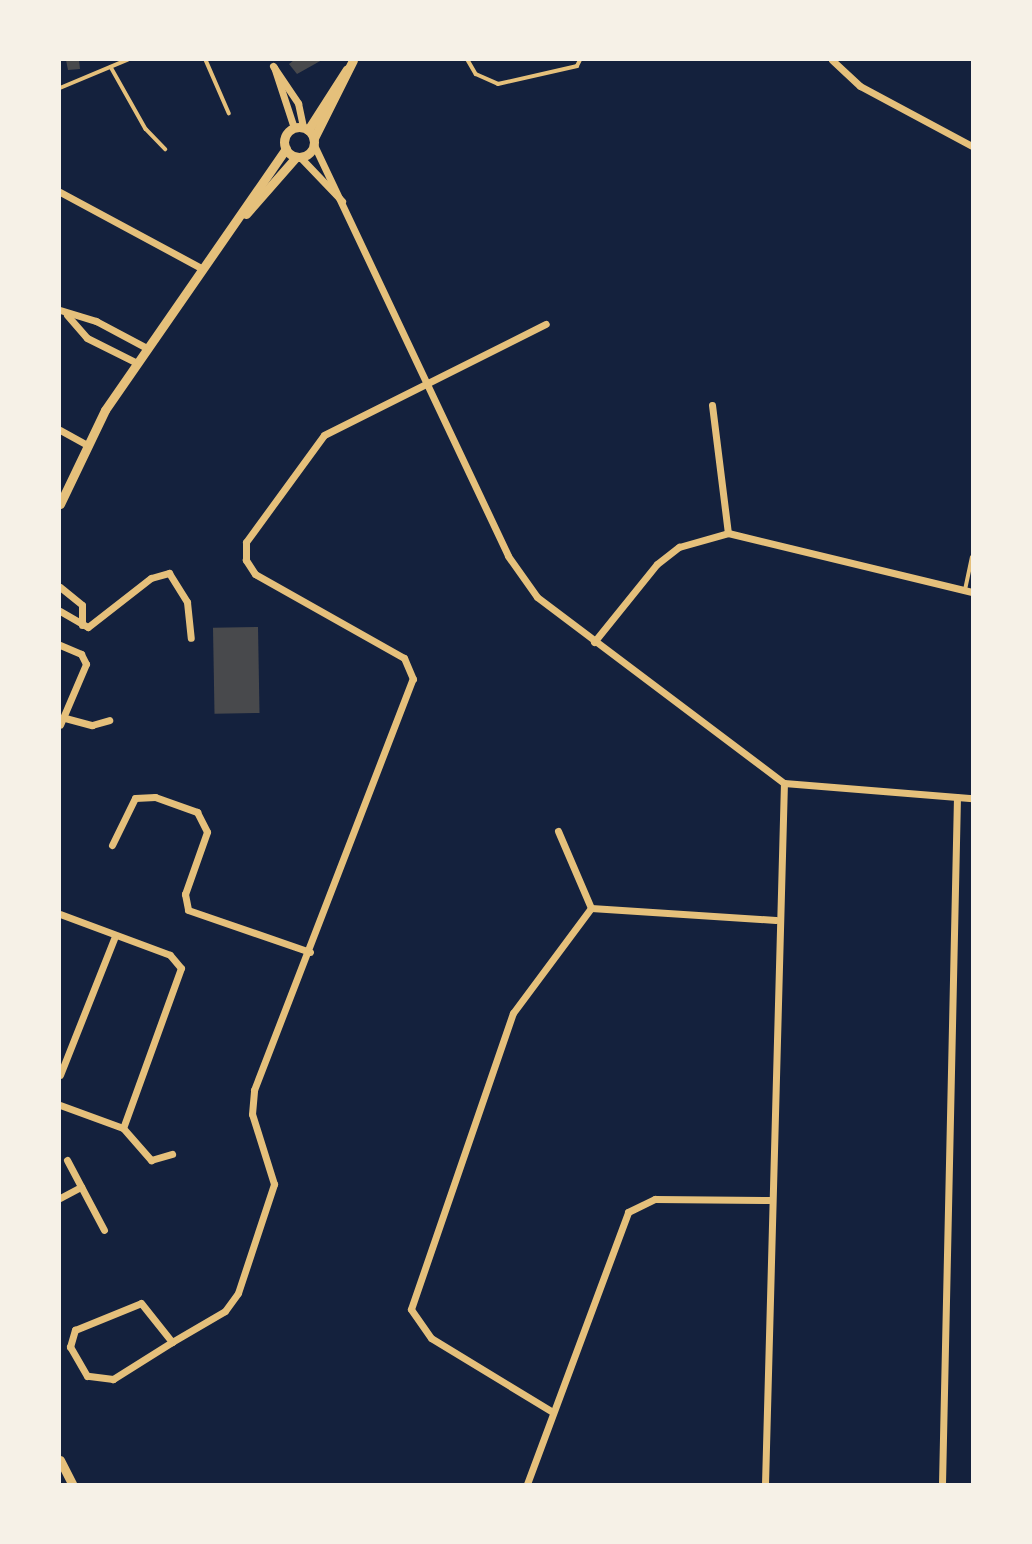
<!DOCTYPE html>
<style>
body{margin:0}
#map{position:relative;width:1032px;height:1544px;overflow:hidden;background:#14213d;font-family:Manrope,sans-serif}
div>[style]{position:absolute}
.building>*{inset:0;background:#48494c;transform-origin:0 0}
.service>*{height:3.5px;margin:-1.75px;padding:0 1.75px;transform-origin:1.75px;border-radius:1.75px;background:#e5c07b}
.minor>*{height:7px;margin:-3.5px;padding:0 3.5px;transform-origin:3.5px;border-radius:3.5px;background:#e5c07b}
.tertiary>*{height:9px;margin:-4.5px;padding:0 4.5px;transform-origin:4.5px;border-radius:4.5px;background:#e5c07b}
.tertiary>.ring{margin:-4.5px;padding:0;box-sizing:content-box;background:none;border:9px solid #e5c07b;border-radius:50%}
span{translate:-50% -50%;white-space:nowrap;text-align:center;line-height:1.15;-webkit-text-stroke:5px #f6f1e7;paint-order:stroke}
.frame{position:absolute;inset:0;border:61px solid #f6f1e7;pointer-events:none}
</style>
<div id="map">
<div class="building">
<i style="clip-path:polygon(66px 60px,79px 60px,80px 69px,68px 70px)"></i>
<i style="clip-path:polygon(294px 60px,322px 60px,297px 74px,289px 64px)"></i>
<i style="left:258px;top:627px;width:86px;height:45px;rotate:89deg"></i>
</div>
<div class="service">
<i style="left:206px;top:60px;width:58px;rotate:66.5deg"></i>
<i style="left:468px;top:60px;width:16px;rotate:60deg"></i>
<i style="left:476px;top:74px;width:24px;rotate:24deg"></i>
<i style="left:498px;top:84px;width:81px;rotate:-12.8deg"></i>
<i style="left:577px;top:66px;width:7px;rotate:-63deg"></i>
<i style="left:111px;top:67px;width:71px;rotate:60.6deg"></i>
<i style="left:146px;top:129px;width:28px;rotate:46deg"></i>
<i style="left:60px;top:88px;width:73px;rotate:-22.7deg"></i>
<i style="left:965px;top:590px;width:33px;rotate:-78deg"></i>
</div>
<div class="minor">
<i style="left:832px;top:60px;width:38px;rotate:43deg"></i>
<i style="left:860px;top:86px;width:127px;rotate:28.2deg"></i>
<i style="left:273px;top:66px;width:45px;rotate:56deg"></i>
<i style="left:298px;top:103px;width:25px;rotate:78deg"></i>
<i style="left:274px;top:67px;width:64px;rotate:71.8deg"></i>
<i style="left:314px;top:145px;width:454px;rotate:64.7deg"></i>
<i style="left:508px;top:556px;width:50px;rotate:54.7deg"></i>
<i style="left:537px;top:597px;width:309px;rotate:37deg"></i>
<i style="left:784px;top:783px;width:189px;rotate:4.6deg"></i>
<i style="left:300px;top:157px;width:61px;rotate:46.3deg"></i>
<i style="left:60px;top:192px;width:162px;rotate:28.3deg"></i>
<i style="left:60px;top:310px;width:38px;rotate:17deg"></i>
<i style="left:96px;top:321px;width:55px;rotate:28deg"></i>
<i style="left:67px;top:315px;width:30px;rotate:49deg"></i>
<i style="left:87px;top:338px;width:54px;rotate:26.6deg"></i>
<i style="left:712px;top:405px;width:129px;rotate:82.9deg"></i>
<i style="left:60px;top:430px;width:29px;rotate:29deg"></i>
<i style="left:60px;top:587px;width:28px;rotate:39deg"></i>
<i style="left:82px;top:605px;width:20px;rotate:90deg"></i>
<i style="left:60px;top:611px;width:32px;rotate:30deg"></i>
<i style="left:88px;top:627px;width:80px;rotate:-37.9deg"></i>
<i style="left:151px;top:578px;width:19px;rotate:-16deg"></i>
<i style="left:169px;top:573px;width:34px;rotate:58deg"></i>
<i style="left:187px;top:602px;width:36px;rotate:84deg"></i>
<i style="left:594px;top:642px;width:100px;rotate:-51.1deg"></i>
<i style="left:657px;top:564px;width:28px;rotate:-38deg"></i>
<i style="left:679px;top:547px;width:51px;rotate:-15.9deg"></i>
<i style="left:728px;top:533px;width:251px;rotate:13.6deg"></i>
<i style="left:60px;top:645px;width:23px;rotate:23deg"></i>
<i style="left:81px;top:654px;width:11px;rotate:63deg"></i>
<i style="left:86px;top:664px;width:66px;rotate:113.1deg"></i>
<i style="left:65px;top:718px;width:28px;rotate:15deg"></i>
<i style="left:92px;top:725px;width:18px;rotate:-16deg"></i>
<i style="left:558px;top:831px;width:84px;rotate:66.8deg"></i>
<i style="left:112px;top:845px;width:52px;rotate:-63.9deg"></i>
<i style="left:135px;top:798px;width:20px;rotate:-3deg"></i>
<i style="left:155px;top:797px;width:45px;rotate:19.7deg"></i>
<i style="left:197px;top:812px;width:22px;rotate:63deg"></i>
<i style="left:207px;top:832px;width:66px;rotate:109.5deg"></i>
<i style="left:185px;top:894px;width:16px;rotate:79deg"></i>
<i style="left:188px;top:910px;width:129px;rotate:19deg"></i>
<i style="left:60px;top:914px;width:117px;rotate:20.4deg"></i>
<i style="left:170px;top:955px;width:17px;rotate:50deg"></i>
<i style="left:181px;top:968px;width:170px;rotate:109.9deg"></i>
<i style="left:60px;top:1075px;width:149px;rotate:-68.4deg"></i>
<i style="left:60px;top:1105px;width:67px;rotate:20.1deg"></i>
<i style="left:123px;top:1128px;width:43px;rotate:48.8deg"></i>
<i style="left:151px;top:1160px;width:22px;rotate:-16deg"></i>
<i style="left:67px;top:1160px;width:79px;rotate:62.1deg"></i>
<i style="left:60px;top:1198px;width:24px;rotate:-28deg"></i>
<i style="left:141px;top:1303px;width:50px;rotate:51.5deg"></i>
<i style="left:172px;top:1342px;width:70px;rotate:147.9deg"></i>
<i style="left:113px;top:1379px;width:26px;rotate:-173deg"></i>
<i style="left:87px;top:1376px;width:34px;rotate:-120deg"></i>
<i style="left:70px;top:1347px;width:18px;rotate:-74deg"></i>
<i style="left:75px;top:1330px;width:71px;rotate:-22.2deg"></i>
<i style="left:172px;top:1342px;width:61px;rotate:-30.3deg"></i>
<i style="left:225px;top:1311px;width:22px;rotate:-54deg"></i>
<i style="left:238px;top:1293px;width:115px;rotate:-71.7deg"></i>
<i style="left:274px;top:1184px;width:73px;rotate:-107.4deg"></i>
<i style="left:252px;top:1114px;width:24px;rotate:-85deg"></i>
<i style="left:254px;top:1090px;width:441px;rotate:-68.9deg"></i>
<i style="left:413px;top:679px;width:23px;rotate:-113deg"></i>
<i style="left:404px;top:658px;width:171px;rotate:-150.6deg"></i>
<i style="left:255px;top:574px;width:17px;rotate:-123deg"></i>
<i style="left:246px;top:560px;width:18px;rotate:-90deg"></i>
<i style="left:246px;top:542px;width:132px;rotate:-53.9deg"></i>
<i style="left:324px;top:435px;width:248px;rotate:-26.6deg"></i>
<i style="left:551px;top:1411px;width:140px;rotate:-148.7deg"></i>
<i style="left:431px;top:1338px;width:35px;rotate:-125deg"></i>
<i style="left:411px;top:1309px;width:313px;rotate:-71deg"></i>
<i style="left:513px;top:1013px;width:131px;rotate:-53.4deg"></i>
<i style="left:591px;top:908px;width:185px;rotate:3.7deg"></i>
<i style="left:527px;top:1484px;width:290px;rotate:-69.6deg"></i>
<i style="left:628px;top:1212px;width:30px;rotate:-26deg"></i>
<i style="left:655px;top:1199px;width:116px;rotate:0.5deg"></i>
<i style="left:765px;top:1484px;width:701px;rotate:-88.45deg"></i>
<i style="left:942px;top:1484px;width:687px;rotate:-88.75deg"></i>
</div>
<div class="tertiary">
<i class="ring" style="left:284px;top:127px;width:21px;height:21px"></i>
<i style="left:308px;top:130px;width:72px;rotate:-57.4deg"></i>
<i style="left:314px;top:138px;width:87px;rotate:-63.4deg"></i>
<i style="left:246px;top:214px;width:76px;rotate:-48.7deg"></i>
<i style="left:60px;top:504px;width:104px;rotate:-64.4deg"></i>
<i style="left:105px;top:410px;width:318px;rotate:-55.3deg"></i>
<i style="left:60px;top:1460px;width:27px;rotate:63deg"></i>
</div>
<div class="frame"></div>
</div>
